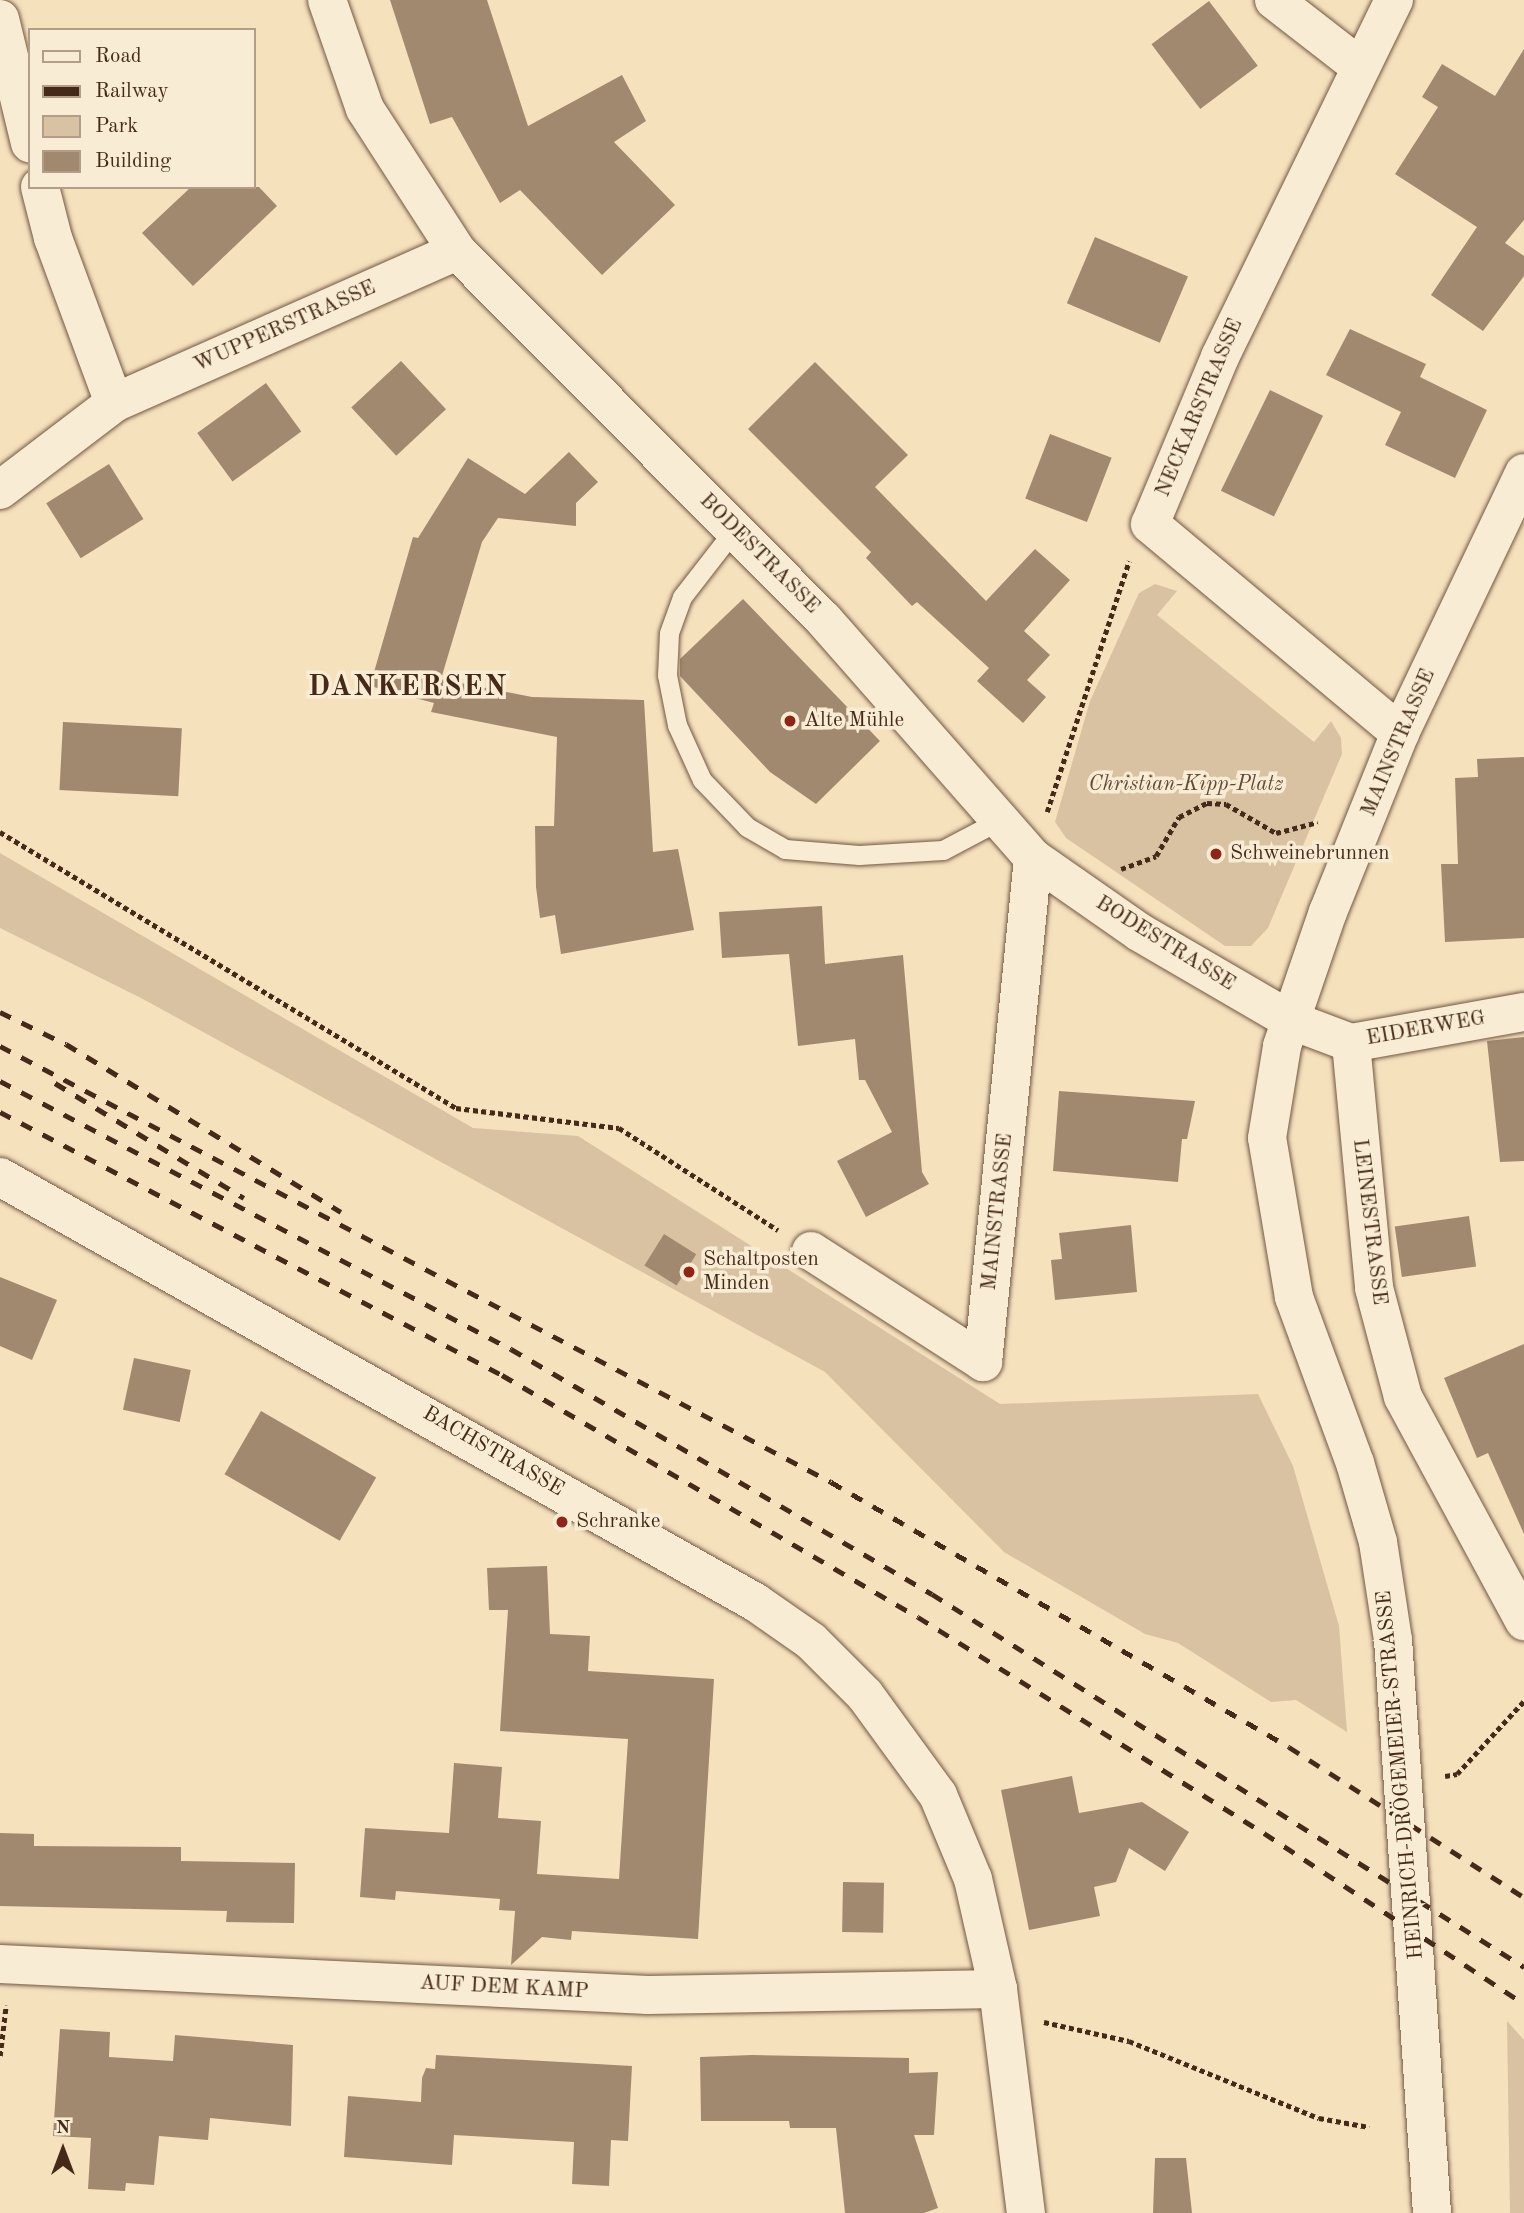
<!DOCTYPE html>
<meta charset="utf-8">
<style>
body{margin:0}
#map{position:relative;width:1524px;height:2213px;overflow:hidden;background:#f6e1bd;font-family:"Old Standard TT",serif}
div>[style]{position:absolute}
.green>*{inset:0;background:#d8c2a1}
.building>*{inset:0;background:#a1896f;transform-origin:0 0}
.path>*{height:4.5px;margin-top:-2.25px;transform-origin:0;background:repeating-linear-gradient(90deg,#452a1a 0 5px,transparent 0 8.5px)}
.roads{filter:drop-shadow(0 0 2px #715843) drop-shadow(0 0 2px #715843)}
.lane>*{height:19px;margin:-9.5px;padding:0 9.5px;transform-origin:9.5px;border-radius:9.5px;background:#f9ecd4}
.street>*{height:38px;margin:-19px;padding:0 19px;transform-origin:19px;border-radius:19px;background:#f9ecd4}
.rail>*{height:5px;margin-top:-2.5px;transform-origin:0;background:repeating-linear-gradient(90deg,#452a1a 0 12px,transparent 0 24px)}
.dots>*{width:19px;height:19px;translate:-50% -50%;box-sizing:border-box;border:4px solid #f9ecd4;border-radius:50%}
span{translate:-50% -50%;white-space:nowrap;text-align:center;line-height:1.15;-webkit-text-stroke:7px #f9ecd4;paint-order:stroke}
.street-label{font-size:21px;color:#452a1a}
.poi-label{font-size:21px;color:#452a1a}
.left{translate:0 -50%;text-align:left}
.park-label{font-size:21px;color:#624835;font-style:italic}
.district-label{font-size:28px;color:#452a1a;font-weight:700;letter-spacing:2px}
.legend{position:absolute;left:28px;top:28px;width:228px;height:161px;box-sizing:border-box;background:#f9ecd4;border:2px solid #b19e8a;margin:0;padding:9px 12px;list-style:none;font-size:21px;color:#452a1a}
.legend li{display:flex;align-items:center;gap:14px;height:35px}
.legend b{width:35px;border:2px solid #b19e8a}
.north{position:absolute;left:28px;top:2115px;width:70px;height:70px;-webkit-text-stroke:5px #f9ecd4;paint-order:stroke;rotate:0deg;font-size:19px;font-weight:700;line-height:28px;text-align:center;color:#452a1a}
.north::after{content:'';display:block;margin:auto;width:24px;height:32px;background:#452a1a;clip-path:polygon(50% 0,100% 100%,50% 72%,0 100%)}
</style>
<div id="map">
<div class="green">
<i style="clip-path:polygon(1155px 584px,1177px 591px,1157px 615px,1314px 742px,1331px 721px,1341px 738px,1342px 754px,1268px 928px,1251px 946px,1225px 946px,1066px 838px,1055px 822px,1090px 701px,1139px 593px)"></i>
<i style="clip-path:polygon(0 853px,473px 1128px,578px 1136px,1000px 1404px,1258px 1394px,1293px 1466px,1339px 1626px,1347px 1732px,1296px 1700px,1271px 1702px,1178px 1643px,1145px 1634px,1004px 1552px,825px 1372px,141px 998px,0 928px)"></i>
<i style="clip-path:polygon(1507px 2021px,1524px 2040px,1524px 2213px,1510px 2213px)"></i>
</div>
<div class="building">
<i style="clip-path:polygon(390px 0,487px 0,528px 126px,622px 75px,646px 121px,614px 142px,675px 205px,602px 275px,520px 190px,500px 203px,452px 117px,430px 124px)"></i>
<i style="left:1209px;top:1px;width:81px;height:72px;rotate:53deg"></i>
<i style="clip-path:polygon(1524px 49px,1524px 220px,1505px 243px,1524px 256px,1524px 276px,1483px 331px,1431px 295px,1477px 227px,1395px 174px,1438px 107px,1422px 97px,1442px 64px,1495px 96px)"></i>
<i style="clip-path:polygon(191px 187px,259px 187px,277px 206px,193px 286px,142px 233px)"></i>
<i style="left:1095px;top:237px;width:101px;height:72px;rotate:23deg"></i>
<i style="clip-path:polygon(1350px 329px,1426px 364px,1420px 377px,1487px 410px,1455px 478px,1385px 445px,1401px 412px,1326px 375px)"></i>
<i style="left:401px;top:361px;width:66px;height:68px;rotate:47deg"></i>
<i style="clip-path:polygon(815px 362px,908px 455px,875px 487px,986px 601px,1035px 549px,1070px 580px,1024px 631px,1050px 655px,1027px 680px,1046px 697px,1023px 723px,977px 681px,989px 668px,917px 602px,912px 606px,866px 558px,871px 552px,748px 429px)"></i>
<i style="left:266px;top:383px;width:60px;height:85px;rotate:54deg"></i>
<i style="left:1270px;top:390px;width:59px;height:112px;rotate:26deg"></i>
<i style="left:1050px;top:434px;width:66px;height:69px;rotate:21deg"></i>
<i style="clip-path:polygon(569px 452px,598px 482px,576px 503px,576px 526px,498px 518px,482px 542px,441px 679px,532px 697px,644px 700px,653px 852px,678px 849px,694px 930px,561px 954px,555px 915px,540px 918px,536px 887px,535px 826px,554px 826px,557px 737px,431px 712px,434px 703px,370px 686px,413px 537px,418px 538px,468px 458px,525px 494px)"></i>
<i style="left:109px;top:464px;width:65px;height:74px;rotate:58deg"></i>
<i style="clip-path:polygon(743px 599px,880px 741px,816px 804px,770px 772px,680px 676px,680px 659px)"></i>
<i style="left:63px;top:722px;width:119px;height:68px;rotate:3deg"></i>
<i style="clip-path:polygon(1524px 757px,1524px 938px,1445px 942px,1441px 864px,1458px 864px,1455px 778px,1478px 777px,1477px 759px)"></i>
<i style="clip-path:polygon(822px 906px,825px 964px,903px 955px,922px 1172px,929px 1184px,866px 1217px,837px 1161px,892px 1132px,865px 1080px,859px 1080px,855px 1039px,798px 1046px,789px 954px,722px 958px,719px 912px)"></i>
<i style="clip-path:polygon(1524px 1037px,1524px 1161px,1500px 1162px,1487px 1041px)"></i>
<i style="clip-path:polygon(1059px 1091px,1195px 1101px,1187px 1139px,1182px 1139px,1178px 1182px,1053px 1171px)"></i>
<i style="left:1469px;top:1216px;width:51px;height:75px;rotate:82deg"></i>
<i style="clip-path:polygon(1131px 1225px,1137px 1292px,1055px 1300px,1051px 1260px,1062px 1259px,1059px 1233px)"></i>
<i style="left:664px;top:1234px;width:38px;height:37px;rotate:32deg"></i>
<i style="clip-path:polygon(0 1277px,57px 1300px,32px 1360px,0 1346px)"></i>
<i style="clip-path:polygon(1524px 1344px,1524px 1534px,1488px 1453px,1477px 1458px,1444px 1378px)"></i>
<i style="left:134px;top:1358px;width:58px;height:53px;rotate:12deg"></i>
<i style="left:261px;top:1411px;width:133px;height:73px;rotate:30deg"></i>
<i style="clip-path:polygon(547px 1566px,550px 1634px,590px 1636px,588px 1671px,714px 1679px,698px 1939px,572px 1931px,571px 1940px,542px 1937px,511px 1965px,515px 1911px,499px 1910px,500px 1899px,396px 1891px,395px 1900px,360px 1897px,365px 1828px,449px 1833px,454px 1763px,502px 1767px,498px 1818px,541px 1821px,537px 1874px,619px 1879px,628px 1739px,500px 1731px,508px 1610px,489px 1610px,487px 1568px)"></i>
<i style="clip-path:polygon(1072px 1776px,1079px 1813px,1142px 1802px,1189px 1832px,1165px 1871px,1129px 1848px,1116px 1882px,1094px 1887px,1100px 1916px,1029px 1930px,1001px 1790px)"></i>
<i style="clip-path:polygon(0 1833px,34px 1834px,34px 1846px,181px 1847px,181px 1861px,295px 1863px,294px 1923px,226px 1922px,227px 1911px,0 1906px)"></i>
<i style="left:843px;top:1882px;width:41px;height:50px;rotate:1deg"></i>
<i style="clip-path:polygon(60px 2029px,110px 2032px,109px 2057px,173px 2061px,175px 2035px,293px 2045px,291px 2126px,210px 2118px,208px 2140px,159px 2136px,154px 2185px,126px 2183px,125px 2191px,88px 2189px,91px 2138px,53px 2136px)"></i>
<i style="clip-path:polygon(436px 2055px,632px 2066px,628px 2141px,611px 2140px,609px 2186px,572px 2184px,574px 2142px,454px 2135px,452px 2165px,344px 2157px,348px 2096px,421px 2102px,422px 2078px,426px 2068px,435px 2069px)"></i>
<i style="clip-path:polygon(752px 2055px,909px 2058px,909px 2073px,938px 2072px,934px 2135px,914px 2135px,938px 2208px,924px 2213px,845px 2213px,836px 2128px,790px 2128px,789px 2121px,701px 2121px,700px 2057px)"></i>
<i style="clip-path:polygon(1155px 2158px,1186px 2158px,1192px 2213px,1153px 2213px)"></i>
</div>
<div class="path">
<i style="left:1047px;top:812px;width:264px;rotate:-71.9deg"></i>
<i style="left:0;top:832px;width:533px;rotate:31.18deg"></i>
<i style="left:456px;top:1108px;width:164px;rotate:7deg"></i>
<i style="left:619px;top:1128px;width:189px;rotate:32.7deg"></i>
<i style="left:1121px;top:869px;width:37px;rotate:-20deg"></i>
<i style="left:1156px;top:856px;width:45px;rotate:-59.5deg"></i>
<i style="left:1179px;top:817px;width:31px;rotate:-27deg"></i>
<i style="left:1207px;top:803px;width:19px;rotate:3deg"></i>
<i style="left:1226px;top:804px;width:58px;rotate:30.1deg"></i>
<i style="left:1276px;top:833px;width:43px;rotate:-14.7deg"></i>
<i style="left:1445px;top:1776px;width:12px;rotate:-9deg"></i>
<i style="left:1457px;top:1774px;width:99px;rotate:-47.5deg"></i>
<i style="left:1044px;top:2022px;width:87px;rotate:12.6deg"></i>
<i style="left:1129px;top:2041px;width:205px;rotate:22.1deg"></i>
<i style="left:1319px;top:2118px;width:51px;rotate:10.2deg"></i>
<i style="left:0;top:2056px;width:51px;rotate:-83.3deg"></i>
</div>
<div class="roads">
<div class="lane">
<i style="left:734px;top:530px;width:85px;rotate:127.8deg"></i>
<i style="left:682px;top:597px;width:38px;rotate:110deg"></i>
<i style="left:669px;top:633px;width:42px;rotate:92.7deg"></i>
<i style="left:667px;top:675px;width:51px;rotate:78.7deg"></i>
<i style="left:677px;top:725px;width:60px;rotate:65.6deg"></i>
<i style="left:702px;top:780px;width:65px;rotate:46.2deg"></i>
<i style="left:747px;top:827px;width:44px;rotate:30.1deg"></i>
<i style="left:785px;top:849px;width:74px;rotate:4.6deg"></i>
<i style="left:859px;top:855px;width:84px;rotate:-3.4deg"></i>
<i style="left:943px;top:850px;width:64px;rotate:-27.8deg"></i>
</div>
<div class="street">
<i style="left:327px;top:0;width:115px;rotate:70.8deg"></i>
<i style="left:365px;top:109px;width:169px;rotate:57.1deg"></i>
<i style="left:457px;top:251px;width:520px;rotate:45.16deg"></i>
<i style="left:824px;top:620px;width:317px;rotate:48.7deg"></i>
<i style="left:1033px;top:858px;width:129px;rotate:34.9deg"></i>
<i style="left:1139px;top:932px;width:175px;rotate:30.2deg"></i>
<i style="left:1290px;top:1020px;width:65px;rotate:20.7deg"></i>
<i style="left:1351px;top:1043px;width:176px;rotate:-10.2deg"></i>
<i style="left:1274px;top:0;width:108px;rotate:37.8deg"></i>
<i style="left:1394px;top:0;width:397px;rotate:116deg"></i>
<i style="left:1220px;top:357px;width:181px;rotate:112.7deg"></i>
<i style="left:1150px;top:524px;width:326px;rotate:39.9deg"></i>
<i style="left:0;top:19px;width:128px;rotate:76.4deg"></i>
<i style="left:40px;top:187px;width:53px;rotate:75.7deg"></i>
<i style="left:53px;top:238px;width:176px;rotate:69.7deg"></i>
<i style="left:0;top:490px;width:143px;rotate:-37.3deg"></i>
<i style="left:114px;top:403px;width:375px;rotate:-23.9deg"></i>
<i style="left:1351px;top:1043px;width:246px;rotate:84.6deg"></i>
<i style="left:1374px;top:1288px;width:113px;rotate:75.1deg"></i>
<i style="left:1403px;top:1397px;width:255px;rotate:61.6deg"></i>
<i style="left:0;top:1177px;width:866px;rotate:29.38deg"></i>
<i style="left:755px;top:1602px;width:68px;rotate:34.9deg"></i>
<i style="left:811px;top:1641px;width:76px;rotate:45deg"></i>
<i style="left:865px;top:1695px;width:124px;rotate:53.9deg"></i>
<i style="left:938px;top:1795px;width:91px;rotate:67.4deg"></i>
<i style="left:973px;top:1879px;width:113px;rotate:77.2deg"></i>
<i style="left:998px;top:1989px;width:226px;rotate:82.9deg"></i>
<i style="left:811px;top:1251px;width:205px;rotate:32.8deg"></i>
<i style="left:983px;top:1362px;width:506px;rotate:-84.33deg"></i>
<i style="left:0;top:1964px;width:649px;rotate:2.74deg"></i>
<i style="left:648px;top:1995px;width:350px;rotate:-1deg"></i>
<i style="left:1432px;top:2213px;width:574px;rotate:-93.89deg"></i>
<i style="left:1393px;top:1640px;width:99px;rotate:-98.7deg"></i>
<i style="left:1378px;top:1542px;width:82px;rotate:-106.2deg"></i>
<i style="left:1355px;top:1463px;width:177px;rotate:-110.2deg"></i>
<i style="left:1294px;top:1297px;width:161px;rotate:-99.6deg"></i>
<i style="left:1267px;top:1138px;width:93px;rotate:-80.7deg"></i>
<i style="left:1282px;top:1046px;width:142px;rotate:-71.1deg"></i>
<i style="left:1328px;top:912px;width:193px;rotate:-68.1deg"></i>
<i style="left:1400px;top:733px;width:288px;rotate:-64.5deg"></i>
</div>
</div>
<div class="rail">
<i style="left:0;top:1012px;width:73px;rotate:25.9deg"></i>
<i style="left:66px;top:1044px;width:322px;rotate:31.4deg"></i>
<i style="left:0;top:1046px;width:938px;rotate:27.68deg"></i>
<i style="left:831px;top:1482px;width:529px;rotate:30.05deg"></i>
<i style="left:1289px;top:1747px;width:279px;rotate:32.6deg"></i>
<i style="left:0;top:1081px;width:577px;rotate:27.68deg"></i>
<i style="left:511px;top:1349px;width:487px;rotate:30.2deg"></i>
<i style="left:932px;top:1594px;width:700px;rotate:32.21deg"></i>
<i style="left:55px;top:1083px;width:221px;rotate:31.3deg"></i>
<i style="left:0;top:1112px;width:567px;rotate:27.65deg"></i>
<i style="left:502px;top:1375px;width:481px;rotate:30.2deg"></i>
<i style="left:918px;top:1617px;width:408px;rotate:32deg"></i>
<i style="left:1264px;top:1833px;width:311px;rotate:33.3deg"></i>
</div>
<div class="dots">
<i style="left:790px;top:721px;background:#8f2418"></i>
<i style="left:1216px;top:854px;background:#8f2418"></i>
<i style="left:689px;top:1272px;background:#8f2418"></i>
<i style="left:562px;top:1522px;background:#8f2418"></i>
</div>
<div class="street-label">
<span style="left:285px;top:327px;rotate:-24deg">WUPPERSTRASSE</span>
<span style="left:1200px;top:408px;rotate:-67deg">NECKARSTRASSE</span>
<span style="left:759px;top:554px;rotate:45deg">BODESTRASSE</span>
<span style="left:1399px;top:743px;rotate:-67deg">MAINSTRASSE</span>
<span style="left:1165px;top:944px;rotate:32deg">BODESTRASSE</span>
<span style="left:1426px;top:1029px;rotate:-10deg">EIDERWEG</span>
<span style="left:998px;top:1212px;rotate:-84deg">MAINSTRASSE</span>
<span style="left:1369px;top:1222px;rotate:83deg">LEINESTRASSE</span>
<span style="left:493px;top:1452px;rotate:30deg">BACHSTRASSE</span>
<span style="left:1401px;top:1775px;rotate:-95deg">HEINRICH-DRÖGEMEIER-STRASSE</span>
<span style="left:504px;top:1988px;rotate:3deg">AUF DEM KAMP</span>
</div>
<div class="poi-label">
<span class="left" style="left:804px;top:721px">Alte Mühle</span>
<span class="left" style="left:1230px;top:854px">Schweinebrunnen</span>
<span class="left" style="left:703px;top:1272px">Schaltposten<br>Minden</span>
<span class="left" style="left:576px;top:1522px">Schranke</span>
</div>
<div class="park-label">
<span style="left:1186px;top:785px">Christian-Kipp-Platz</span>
</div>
<div class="district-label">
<span style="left:408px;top:688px">DANKERSEN</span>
</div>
<ul class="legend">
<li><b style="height:9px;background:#f9ecd4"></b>Road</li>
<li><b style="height:9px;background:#452a1a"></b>Railway</li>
<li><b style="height:19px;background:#d8c2a1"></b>Park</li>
<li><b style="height:19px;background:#a1896f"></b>Building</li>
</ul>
<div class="north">N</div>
</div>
